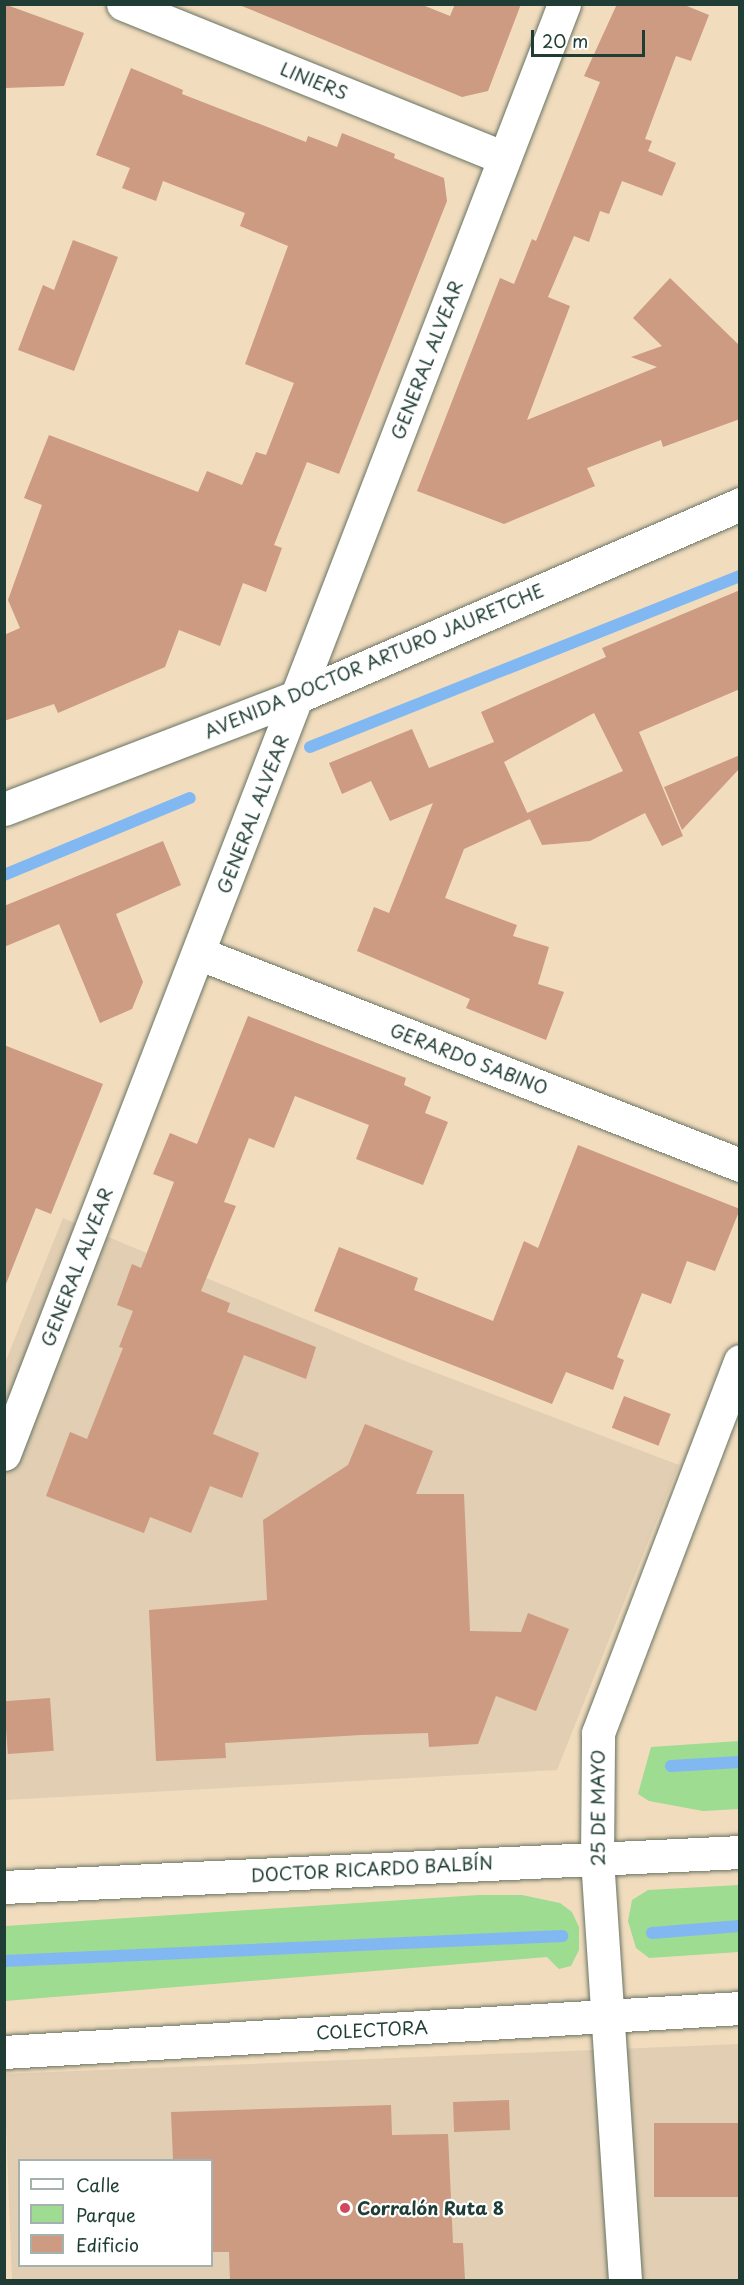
<!DOCTYPE html>
<meta charset="utf-8">
<style>
body{margin:0}
#map{position:relative;width:744px;height:2285px;overflow:hidden;background:#f2dcbe;font-family:"Playpen Sans",sans-serif}
div>[style]{position:absolute}
.built>*{inset:0;background:#e1ceb3}
.green>*{inset:0;background:#9ddc91}
.stream>*{height:12px;margin:-6px;padding:0 6px;transform-origin:6px;border-radius:6px;background:#81b8f1}
.building>*{inset:0;background:#cd9a82;transform-origin:0 0}
.roads{filter:drop-shadow(0 0 2px #697564) drop-shadow(0 0 2px #697564)}
.minor>*{height:33px;margin:-16.5px;padding:0 16.5px;transform-origin:16.5px;border-radius:16.5px;background:#fff}
.major>*{height:33px;margin:-16.5px;padding:0 16.5px;transform-origin:16.5px;border-radius:16.5px;background:#fff}
.dots>*{width:16px;height:16px;translate:-50% -50%;box-sizing:border-box;border:3px solid #fff;border-radius:50%}
span{translate:-50% -50%;white-space:nowrap;text-align:center;line-height:1.15;-webkit-text-stroke:4.5px #fff;paint-order:stroke}
.street-label{font-size:18px;color:#1f3d34}
.poi-label{font-size:18px;color:#1f3d34;font-weight:700}
.left{translate:0 -50%;text-align:left}
.frame{position:absolute;inset:0;border:6px solid #1f3d34;pointer-events:none}
.legend{position:absolute;left:18px;top:2159px;width:195px;height:108px;box-sizing:border-box;background:#fff;border:2px solid #a5b1ae;margin:0;padding:8px 10px;list-style:none;font-size:18px;color:#1f3d34}
.legend li{display:flex;align-items:center;gap:12px;height:30px}
.legend b{width:30px;border:2px solid #a5b1ae}
.scale{position:absolute;left:531px;top:30px;width:114px;height:27px;box-sizing:border-box;border:3px solid #1f3d34;border-top:0;padding-left:8px;font-size:18px;line-height:21px;white-space:nowrap;color:#1f3d34;-webkit-text-stroke:4px #fff;paint-order:stroke}
</style>
<div id="map">
<div class="built">
<i style="clip-path:polygon(63px 1218px,405px 1361px,679px 1465px,557px 1770px,5px 1800px,5px 1363px)"></i>
<i style="clip-path:polygon(evenodd,739px 2044px,739px 2280px,12px 2280px,4px 2074px,739px 2044px,20px 2160px,212px 2160px,212px 2266px,20px 2266px,20px 2160px)"></i>
</div>
<div class="green">
<i style="clip-path:polygon(739px 1741px,739px 1809px,703px 1811px,649px 1801px,638px 1794px,651px 1747px)"></i>
<i style="clip-path:polygon(739px 1885px,739px 1952px,649px 1958px,636px 1948px,628px 1921px,632px 1900px,648px 1890px)"></i>
<i style="clip-path:polygon(479px 1895px,522px 1895px,560px 1903px,572px 1912px,579px 1927px,579px 1950px,571px 1966px,559px 1969px,547px 1957px,5px 2001px,5px 1926px)"></i>
</div>
<div class="stream">
<i style="left:310px;top:747px;width:463px;rotate:-21.7deg"></i>
<i style="left:4px;top:875px;width:201px;rotate:-22.5deg"></i>
<i style="left:671px;top:1766px;width:69px;rotate:-3.3deg"></i>
<i style="left:652px;top:1933px;width:88px;rotate:-4.5deg"></i>
<i style="left:4px;top:1961px;width:559px;rotate:-2.57deg"></i>
</div>
<div class="building">
<i style="clip-path:polygon(4px 4px,84px 33px,64px 86px,4px 88px)"></i>
<i style="clip-path:polygon(237px 4px,420px 4px,450px 16px,455px 4px,521px 4px,488px 91px,462px 97px)"></i>
<i style="clip-path:polygon(617px 4px,682px 4px,709px 15px,691px 61px,676px 56px,645px 139px,652px 141px,648px 151px,676px 163px,662px 196px,622px 181px,609px 214px,600px 211px,589px 242px,574px 236px,548px 297px,570px 306px,527px 420px,657px 367px,631px 357px,662px 346px,633px 318px,670px 278px,740px 346px,740px 419px,663px 447px,661px 440px,587px 468px,595px 486px,504px 524px,417px 491px,500px 278px,514px 284px,532px 239px,536px 241px,600px 82px,584px 76px)"></i>
<i style="clip-path:polygon(131px 68px,183px 90px,182px 94px,306px 142px,308px 136px,337px 147px,342px 133px,395px 154px,394px 158px,444px 178px,447px 201px,339px 474px,307px 462px,274px 545px,282px 548px,266px 592px,243px 583px,220px 646px,179px 630px,165px 667px,58px 713px,54px 704px,4px 721px,4px 635px,20px 628px,8px 600px,42px 505px,24px 498px,49px 435px,198px 492px,207px 471px,242px 485px,256px 452px,266px 455px,294px 383px,245px 364px,288px 246px,240px 226px,245px 213px,163px 181px,156px 201px,122px 188px,130px 168px,96px 155px)"></i>
<i style="clip-path:polygon(73px 240px,118px 257px,74px 371px,18px 350px,43px 285px,54px 290px)"></i>
<i style="clip-path:polygon(740px 590px,740px 689px,639px 732px,683px 836px,662px 846px,645px 813px,590px 841px,542px 845px,527px 813px,623px 771px,594px 713px,504px 762px,530px 819px,464px 849px,445px 898px,517px 925px,513px 936px,549px 947px,538px 984px,564px 992px,546px 1040px,466px 1008px,470px 999px,357px 951px,374px 907px,389px 913px,433px 803px,390px 821px,371px 781px,342px 794px,329px 763px,412px 729px,429px 768px,494px 742px,481px 712px,606px 657px,602px 648px)"></i>
<i style="clip-path:polygon(740px 755px,740px 768px,682px 830px,664px 787px)"></i>
<i style="clip-path:polygon(163px 841px,181px 885px,116px 914px,143px 982px,132px 1009px,100px 1023px,59px 924px,4px 947px,4px 906px)"></i>
<i style="clip-path:polygon(248px 1016px,406px 1078px,404px 1085px,431px 1097px,425px 1113px,448px 1122px,423px 1185px,356px 1159px,369px 1125px,295px 1096px,274px 1148px,249px 1138px,224px 1202px,236px 1206px,201px 1291px,230px 1303px,227px 1312px,316px 1347px,306px 1379px,244px 1355px,213px 1434px,259px 1453px,242px 1498px,210px 1486px,191px 1533px,150px 1517px,144px 1533px,46px 1496px,70px 1432px,87px 1439px,123px 1348px,119px 1347px,133px 1311px,117px 1305px,132px 1264px,141px 1268px,174px 1182px,153px 1174px,170px 1133px,197px 1144px)"></i>
<i style="clip-path:polygon(4px 1045px,103px 1084px,51px 1214px,36px 1208px,6px 1284px)"></i>
<i style="clip-path:polygon(578px 1145px,740px 1209px,715px 1271px,687px 1261px,671px 1304px,642px 1293px,617px 1357px,624px 1360px,613px 1390px,566px 1372px,552px 1404px,314px 1311px,339px 1247px,418px 1278px,414px 1290px,493px 1321px,524px 1241px,538px 1248px)"></i>
<i style="left:624px;top:1396px;width:50px;height:34px;rotate:21deg"></i>
<i style="clip-path:polygon(365px 1424px,433px 1451px,416px 1494px,464px 1494px,470px 1631px,521px 1632px,528px 1613px,569px 1629px,536px 1711px,496px 1696px,478px 1744px,429px 1747px,428px 1733px,361px 1735px,225px 1743px,226px 1758px,156px 1761px,149px 1610px,267px 1600px,263px 1520px,348px 1465px)"></i>
<i style="left:50px;top:1698px;width:53px;height:46px;rotate:86deg"></i>
<i style="left:509px;top:2100px;width:30px;height:56px;rotate:88deg"></i>
<i style="clip-path:polygon(391px 2105px,392px 2135px,448px 2134px,453px 2243px,463px 2243px,465px 2280px,230px 2280px,229px 2252px,212px 2252px,212px 2160px,173px 2160px,171px 2112px)"></i>
<i style="left:740px;top:2123px;width:74px;height:86px;rotate:90deg"></i>
</div>
<div class="roads">
<div class="minor">
<i style="left:123px;top:4px;width:411px;rotate:22deg"></i>
<i style="left:198px;top:953px;width:582px;rotate:21.36deg"></i>
<i style="left:4px;top:1454px;width:1554px;rotate:-68.88deg"></i>
<i style="left:4px;top:2052px;width:737px;rotate:-3.42deg"></i>
<i style="left:625px;top:2280px;width:423px;rotate:-93.8deg"></i>
<i style="left:597px;top:1858px;width:125px;rotate:-89.5deg"></i>
<i style="left:598px;top:1733px;width:398px;rotate:-69.1deg"></i>
</div>
<div class="major">
<i style="left:4px;top:809px;width:316px;rotate:-21deg"></i>
<i style="left:299px;top:696px;width:481px;rotate:-23.5deg"></i>
<i style="left:4px;top:1887px;width:737px;rotate:-2.72deg"></i>
</div>
</div>
<div class="dots">
<i style="left:345px;top:2208px;background:#d1495b"></i>
</div>
<div class="street-label">
<span style="left:314px;top:81px;rotate:22deg">LINIERS</span>
<span style="left:427px;top:360px;rotate:-69deg">GENERAL ALVEAR</span>
<span style="left:374px;top:661px;rotate:-23deg">AVENIDA DOCTOR ARTURO JAURETCHE</span>
<span style="left:253px;top:814px;rotate:-69deg">GENERAL ALVEAR</span>
<span style="left:469px;top:1059px;rotate:21deg">GERARDO SABINO</span>
<span style="left:77px;top:1267px;rotate:-69deg">GENERAL ALVEAR</span>
<span style="left:598px;top:1808px;rotate:-90deg">25 DE MAYO</span>
<span style="left:372px;top:1869px;rotate:-3deg">DOCTOR RICARDO BALBÍN</span>
<span style="left:372px;top:2030px;rotate:-3deg">COLECTORA</span>
</div>
<div class="poi-label">
<span class="left" style="left:357px;top:2208px">Corralón Ruta 8</span>
</div>
<div class="frame"></div>
<ul class="legend">
<li><b style="height:8px;background:#fff"></b>Calle</li>
<li><b style="height:16px;background:#9ddc91"></b>Parque</li>
<li><b style="height:16px;background:#cd9a82"></b>Edificio</li>
</ul>
<div class="scale">20 m</div>
</div>
